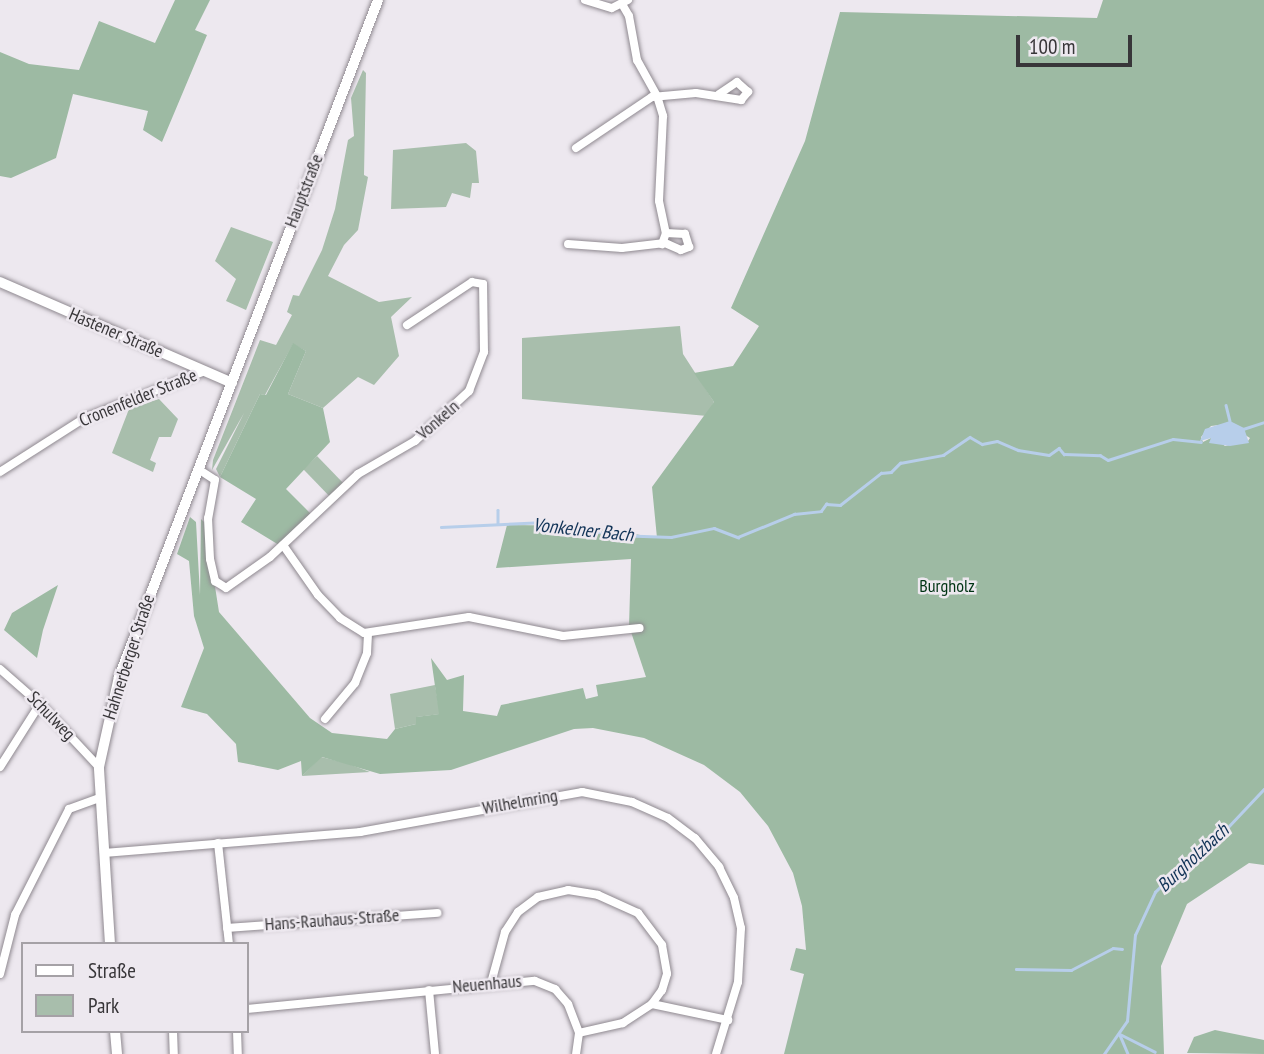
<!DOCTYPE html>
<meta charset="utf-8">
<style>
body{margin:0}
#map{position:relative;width:1264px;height:1054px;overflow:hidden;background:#ede8ef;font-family:"PT Sans Narrow",sans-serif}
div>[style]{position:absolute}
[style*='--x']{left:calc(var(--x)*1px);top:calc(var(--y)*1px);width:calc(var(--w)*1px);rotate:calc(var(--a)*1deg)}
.green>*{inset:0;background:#a8beac;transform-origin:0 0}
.forest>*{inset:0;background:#9dbaa3}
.water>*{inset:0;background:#b7ceea}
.stream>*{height:2.5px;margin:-1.25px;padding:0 1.25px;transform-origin:1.25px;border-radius:1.25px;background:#b7ceea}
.roads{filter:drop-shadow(0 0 2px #8f8990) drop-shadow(0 0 2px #8f8990)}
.street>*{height:8px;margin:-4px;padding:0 4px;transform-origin:4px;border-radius:4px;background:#fff}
.secondary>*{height:10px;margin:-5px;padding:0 5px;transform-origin:5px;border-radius:5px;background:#fff}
span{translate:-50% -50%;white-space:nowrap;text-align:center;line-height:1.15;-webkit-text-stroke:5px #ede8ef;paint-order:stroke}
.street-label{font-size:18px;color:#383639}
.park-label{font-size:18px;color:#003414}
.water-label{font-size:19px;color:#113357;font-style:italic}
.legend{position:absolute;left:21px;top:942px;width:228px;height:91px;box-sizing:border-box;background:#ede8ef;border:2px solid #a5a1a6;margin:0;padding:9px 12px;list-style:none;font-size:21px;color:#383639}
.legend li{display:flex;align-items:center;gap:14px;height:35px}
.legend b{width:35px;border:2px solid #a5a1a6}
.scale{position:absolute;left:1016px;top:35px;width:116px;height:32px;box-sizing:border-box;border:4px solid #383639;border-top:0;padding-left:9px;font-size:21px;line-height:24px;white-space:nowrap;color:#383639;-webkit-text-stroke:5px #ede8ef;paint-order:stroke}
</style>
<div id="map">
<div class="green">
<i style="clip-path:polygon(363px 70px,366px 73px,364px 175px,368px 177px,358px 230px,344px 245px,328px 276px,379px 302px,412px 297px,391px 317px,399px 356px,374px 385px,358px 377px,323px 408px,288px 394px,306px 351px,293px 344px,265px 395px,260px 394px,220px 477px,216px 469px,244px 413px,212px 470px,213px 460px,260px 340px,276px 345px,292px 315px,287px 312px,293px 295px,299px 296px,322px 250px,335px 209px,348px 140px,354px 136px,351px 98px)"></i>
<i style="clip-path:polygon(466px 143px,476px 151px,479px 183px,472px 183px,470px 198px,452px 193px,446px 207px,391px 209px,393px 150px)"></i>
<i style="clip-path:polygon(231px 227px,273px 242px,246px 310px,226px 301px,236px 279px,215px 261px)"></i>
<i style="clip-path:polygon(680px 326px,683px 354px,714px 402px,707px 416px,522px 399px,522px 338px)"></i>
<i style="clip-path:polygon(159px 399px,178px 419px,171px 437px,159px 437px,150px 460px,156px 463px,153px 472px,112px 453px,129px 409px)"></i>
<i style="left:317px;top:456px;width:39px;height:19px;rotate:46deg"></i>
<i style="clip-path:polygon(435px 685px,440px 714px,417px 717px,416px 724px,395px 729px,390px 694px)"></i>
<i style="clip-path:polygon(321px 757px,346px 763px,370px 772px,302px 776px)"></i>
</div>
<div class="forest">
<i style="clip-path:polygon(175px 0,210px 0,195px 30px,207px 35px,162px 142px,143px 130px,148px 111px,73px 94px,56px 158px,11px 178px,0 176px,0 52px,29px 64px,79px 70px,99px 21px,155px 43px)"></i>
<i style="clip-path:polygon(evenodd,1103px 0,1264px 0,1264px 865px,1249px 863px,1187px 904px,1161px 966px,1164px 1054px,784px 1054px,804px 974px,790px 970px,796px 948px,806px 950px,802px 906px,793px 873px,768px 826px,740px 792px,704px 765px,644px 738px,593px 728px,574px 729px,451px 770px,380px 774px,322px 757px,302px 776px,301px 761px,278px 770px,238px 762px,236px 744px,207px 714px,181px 707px,204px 648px,194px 616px,189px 561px,177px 554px,190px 517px,196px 522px,200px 595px,201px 519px,205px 523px,219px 612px,310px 718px,332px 733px,387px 739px,395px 729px,416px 724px,416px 717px,439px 714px,431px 658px,447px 680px,464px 675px,463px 711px,497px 716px,501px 705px,583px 688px,586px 699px,598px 696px,596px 685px,646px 677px,629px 626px,631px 559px,496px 568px,507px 525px,590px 526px,657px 538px,652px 487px,714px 402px,694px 373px,733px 366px,759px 326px,731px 308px,805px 141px,840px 12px,1097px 18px,1103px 0,1227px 424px,1250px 438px,1248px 441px,1225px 446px,1213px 437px,1203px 442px,1201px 437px,1211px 426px,1227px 424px)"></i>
<i style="clip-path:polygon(293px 343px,306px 351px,288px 394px,323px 408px,330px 442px,286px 489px,312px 515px,279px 545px,241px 522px,256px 499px,220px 477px,260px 394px,266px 395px)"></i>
<i style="clip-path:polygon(58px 585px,43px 630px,37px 658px,4px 630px,12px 613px)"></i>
<i style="clip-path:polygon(1215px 1030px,1264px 1040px,1264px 1054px,1187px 1053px,1194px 1037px)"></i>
</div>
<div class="water">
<i style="clip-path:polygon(1230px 421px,1244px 428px,1249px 443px,1230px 446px,1209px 443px,1211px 438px,1200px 441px,1205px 429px)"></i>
</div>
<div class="stream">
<i style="--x:1226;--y:405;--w:16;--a:76"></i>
<i style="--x:1243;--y:429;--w:22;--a:-18"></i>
<i style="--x:498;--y:510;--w:13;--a:90"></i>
<i style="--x:441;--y:527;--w:104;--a:-2.8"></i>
<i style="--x:545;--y:522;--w:71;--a:10.5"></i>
<i style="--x:615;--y:535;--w:56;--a:2"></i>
<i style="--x:671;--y:537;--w:44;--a:-11.8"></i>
<i style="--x:714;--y:528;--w:26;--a:21"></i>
<i style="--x:738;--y:537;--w:61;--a:-22.3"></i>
<i style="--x:794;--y:514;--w:27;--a:-6"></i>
<i style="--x:821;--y:511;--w:9;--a:-54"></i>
<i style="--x:826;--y:504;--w:14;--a:4"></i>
<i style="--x:840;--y:505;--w:52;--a:-38"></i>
<i style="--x:881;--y:473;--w:10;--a:-6"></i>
<i style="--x:891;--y:472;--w:13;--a:-45"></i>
<i style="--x:900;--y:463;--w:44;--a:-10.5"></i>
<i style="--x:943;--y:455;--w:32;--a:-34"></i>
<i style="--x:970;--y:437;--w:14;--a:30"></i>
<i style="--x:982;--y:444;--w:15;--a:-11"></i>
<i style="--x:997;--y:441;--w:23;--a:23"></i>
<i style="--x:1018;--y:450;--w:31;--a:9"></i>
<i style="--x:1049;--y:455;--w:12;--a:-35"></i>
<i style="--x:1059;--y:448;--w:8;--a:50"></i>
<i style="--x:1064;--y:454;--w:36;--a:2"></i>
<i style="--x:1100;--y:455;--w:9;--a:32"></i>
<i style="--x:1108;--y:460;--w:68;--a:-17.9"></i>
<i style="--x:1173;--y:439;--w:28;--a:6"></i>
<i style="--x:1016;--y:969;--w:55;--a:1"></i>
<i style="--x:1071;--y:970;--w:47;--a:-27.6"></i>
<i style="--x:1113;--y:948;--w:9;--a:6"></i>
<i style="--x:1120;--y:1034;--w:39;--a:27"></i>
<i style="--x:1120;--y:1035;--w:21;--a:67"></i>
<i style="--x:1104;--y:1054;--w:40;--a:-55.1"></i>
<i style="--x:1127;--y:1021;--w:86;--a:-84.7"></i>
<i style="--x:1135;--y:935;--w:47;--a:-65.1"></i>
<i style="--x:1155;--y:892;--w:57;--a:-44.3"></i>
<i style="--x:1196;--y:852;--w:17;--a:-25"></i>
<i style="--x:1211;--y:845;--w:77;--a:-46.6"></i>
</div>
<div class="roads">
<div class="street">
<i style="--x:585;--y:0;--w:28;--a:17"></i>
<i style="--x:612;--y:8;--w:18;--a:-27"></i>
<i style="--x:622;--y:4;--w:14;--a:60"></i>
<i style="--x:629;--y:16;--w:45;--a:79.7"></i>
<i style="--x:637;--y:60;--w:41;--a:60.9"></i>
<i style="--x:657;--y:96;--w:21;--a:73"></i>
<i style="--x:663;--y:116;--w:85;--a:92.7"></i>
<i style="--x:659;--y:201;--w:33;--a:78"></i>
<i style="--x:666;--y:233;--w:12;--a:110"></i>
<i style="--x:576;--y:148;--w:92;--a:-33.9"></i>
<i style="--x:652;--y:97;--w:44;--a:-5.2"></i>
<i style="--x:696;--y:93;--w:46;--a:8.8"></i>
<i style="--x:741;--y:100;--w:11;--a:-49"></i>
<i style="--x:748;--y:92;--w:15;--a:-138"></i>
<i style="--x:737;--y:82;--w:22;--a:146"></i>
<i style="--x:568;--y:244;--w:54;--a:4.2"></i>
<i style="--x:622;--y:248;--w:43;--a:-6.6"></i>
<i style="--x:665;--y:243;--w:17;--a:24"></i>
<i style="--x:681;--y:250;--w:9;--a:-21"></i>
<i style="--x:689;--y:247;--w:14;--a:-107"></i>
<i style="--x:685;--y:234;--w:19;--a:-177"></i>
<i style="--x:198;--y:469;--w:20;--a:33"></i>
<i style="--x:215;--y:480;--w:39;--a:100"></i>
<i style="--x:208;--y:518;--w:41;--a:87.2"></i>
<i style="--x:210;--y:559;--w:23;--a:77"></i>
<i style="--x:215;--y:581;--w:13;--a:32"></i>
<i style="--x:226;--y:588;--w:54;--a:-35.2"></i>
<i style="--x:270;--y:557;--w:121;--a:-43.3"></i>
<i style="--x:358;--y:474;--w:66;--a:-30.1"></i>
<i style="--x:415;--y:441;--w:74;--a:-42.8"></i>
<i style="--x:469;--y:391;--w:42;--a:-69"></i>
<i style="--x:484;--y:352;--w:68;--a:-90.8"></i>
<i style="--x:483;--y:284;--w:11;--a:-170"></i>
<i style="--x:472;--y:282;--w:78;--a:146.5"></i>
<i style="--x:0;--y:472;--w:98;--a:-32.6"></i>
<i style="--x:83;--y:419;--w:131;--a:-21.5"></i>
<i style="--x:283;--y:545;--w:61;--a:55"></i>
<i style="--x:318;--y:595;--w:32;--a:46"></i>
<i style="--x:340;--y:618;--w:28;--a:32"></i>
<i style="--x:364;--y:633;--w:106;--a:-8.7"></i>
<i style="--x:469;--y:617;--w:96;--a:11.4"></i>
<i style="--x:563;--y:636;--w:77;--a:-5.9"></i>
<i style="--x:0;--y:669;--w:53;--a:41.2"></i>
<i style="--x:40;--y:704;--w:86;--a:46.9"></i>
<i style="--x:325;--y:719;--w:47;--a:-50.2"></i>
<i style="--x:355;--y:683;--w:32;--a:-68"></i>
<i style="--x:367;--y:653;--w:20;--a:-87"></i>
<i style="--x:0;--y:767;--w:75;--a:-57.6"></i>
<i style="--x:218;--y:843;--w:102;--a:83.8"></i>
<i style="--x:105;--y:853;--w:256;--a:-4.7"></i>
<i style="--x:360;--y:832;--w:226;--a:-10.2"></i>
<i style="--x:582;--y:792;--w:51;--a:11.3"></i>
<i style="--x:632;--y:802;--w:39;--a:24"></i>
<i style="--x:668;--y:818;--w:34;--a:37"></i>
<i style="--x:695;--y:838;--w:38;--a:50"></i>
<i style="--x:719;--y:867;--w:34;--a:64"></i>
<i style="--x:734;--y:898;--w:31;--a:77"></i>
<i style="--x:741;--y:928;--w:54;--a:93.2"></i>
<i style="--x:738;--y:982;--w:75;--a:107"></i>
<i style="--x:227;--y:928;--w:211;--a:-4.1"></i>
<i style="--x:0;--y:974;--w:61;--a:-75.7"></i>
<i style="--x:15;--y:915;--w:119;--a:-63"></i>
<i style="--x:69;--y:809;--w:33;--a:-20"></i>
<i style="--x:491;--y:983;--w:53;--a:-74.6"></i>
<i style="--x:505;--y:932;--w:24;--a:-57"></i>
<i style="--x:518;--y:912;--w:25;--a:-37"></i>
<i style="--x:538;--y:897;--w:31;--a:-13"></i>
<i style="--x:568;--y:890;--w:30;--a:9"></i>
<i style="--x:598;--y:895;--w:44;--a:24.2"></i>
<i style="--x:638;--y:913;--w:40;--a:53"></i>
<i style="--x:662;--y:945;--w:29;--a:80"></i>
<i style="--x:667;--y:974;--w:17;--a:107"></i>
<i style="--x:662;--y:990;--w:17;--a:126"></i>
<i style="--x:652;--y:1004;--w:35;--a:147"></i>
<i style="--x:623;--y:1023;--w:45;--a:167.2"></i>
<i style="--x:429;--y:990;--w:64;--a:84.6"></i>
<i style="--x:652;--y:1004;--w:78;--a:11.9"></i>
<i style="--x:247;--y:1009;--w:289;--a:-5.6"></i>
<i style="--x:535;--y:981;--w:22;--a:22"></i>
<i style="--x:555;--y:989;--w:20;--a:49"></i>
<i style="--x:568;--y:1004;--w:31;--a:69"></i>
<i style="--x:579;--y:1033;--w:21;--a:98"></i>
<i style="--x:173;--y:1031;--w:23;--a:88"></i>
<i style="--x:237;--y:1031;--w:23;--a:88"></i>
</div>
<div class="secondary">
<i style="--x:0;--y:282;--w:253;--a:23.5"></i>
<i style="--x:110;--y:944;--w:177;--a:-93.6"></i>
<i style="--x:99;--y:767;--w:92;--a:-77.5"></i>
<i style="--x:119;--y:677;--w:725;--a:-69.06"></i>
<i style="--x:115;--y:1031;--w:23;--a:85"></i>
</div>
</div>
<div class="street-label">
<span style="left:304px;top:191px;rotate:-69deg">Hauptstraße</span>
<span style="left:116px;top:333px;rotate:23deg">Hastener Straße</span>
<span style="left:138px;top:398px;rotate:-22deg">Cronenfelder Straße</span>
<span style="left:438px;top:420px;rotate:-41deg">Vonkeln</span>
<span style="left:129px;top:657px;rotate:-72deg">Hahnerberger Straße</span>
<span style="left:51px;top:716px;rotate:46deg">Schulweg</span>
<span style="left:520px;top:802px;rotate:-10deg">Wilhelmring</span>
<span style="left:332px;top:920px;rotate:-4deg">Hans-Rauhaus-Straße</span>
<span style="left:487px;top:984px;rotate:-5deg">Neuenhaus</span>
</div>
<div class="park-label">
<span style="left:947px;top:586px">Burgholz</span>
</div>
<div class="water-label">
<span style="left:583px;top:530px;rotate:6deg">Vonkelner Bach</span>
<span style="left:1193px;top:858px;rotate:-43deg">Burgholzbach</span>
</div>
<ul class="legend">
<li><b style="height:9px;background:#fff"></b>Straße</li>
<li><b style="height:19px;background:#a8beac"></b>Park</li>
</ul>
<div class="scale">100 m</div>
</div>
